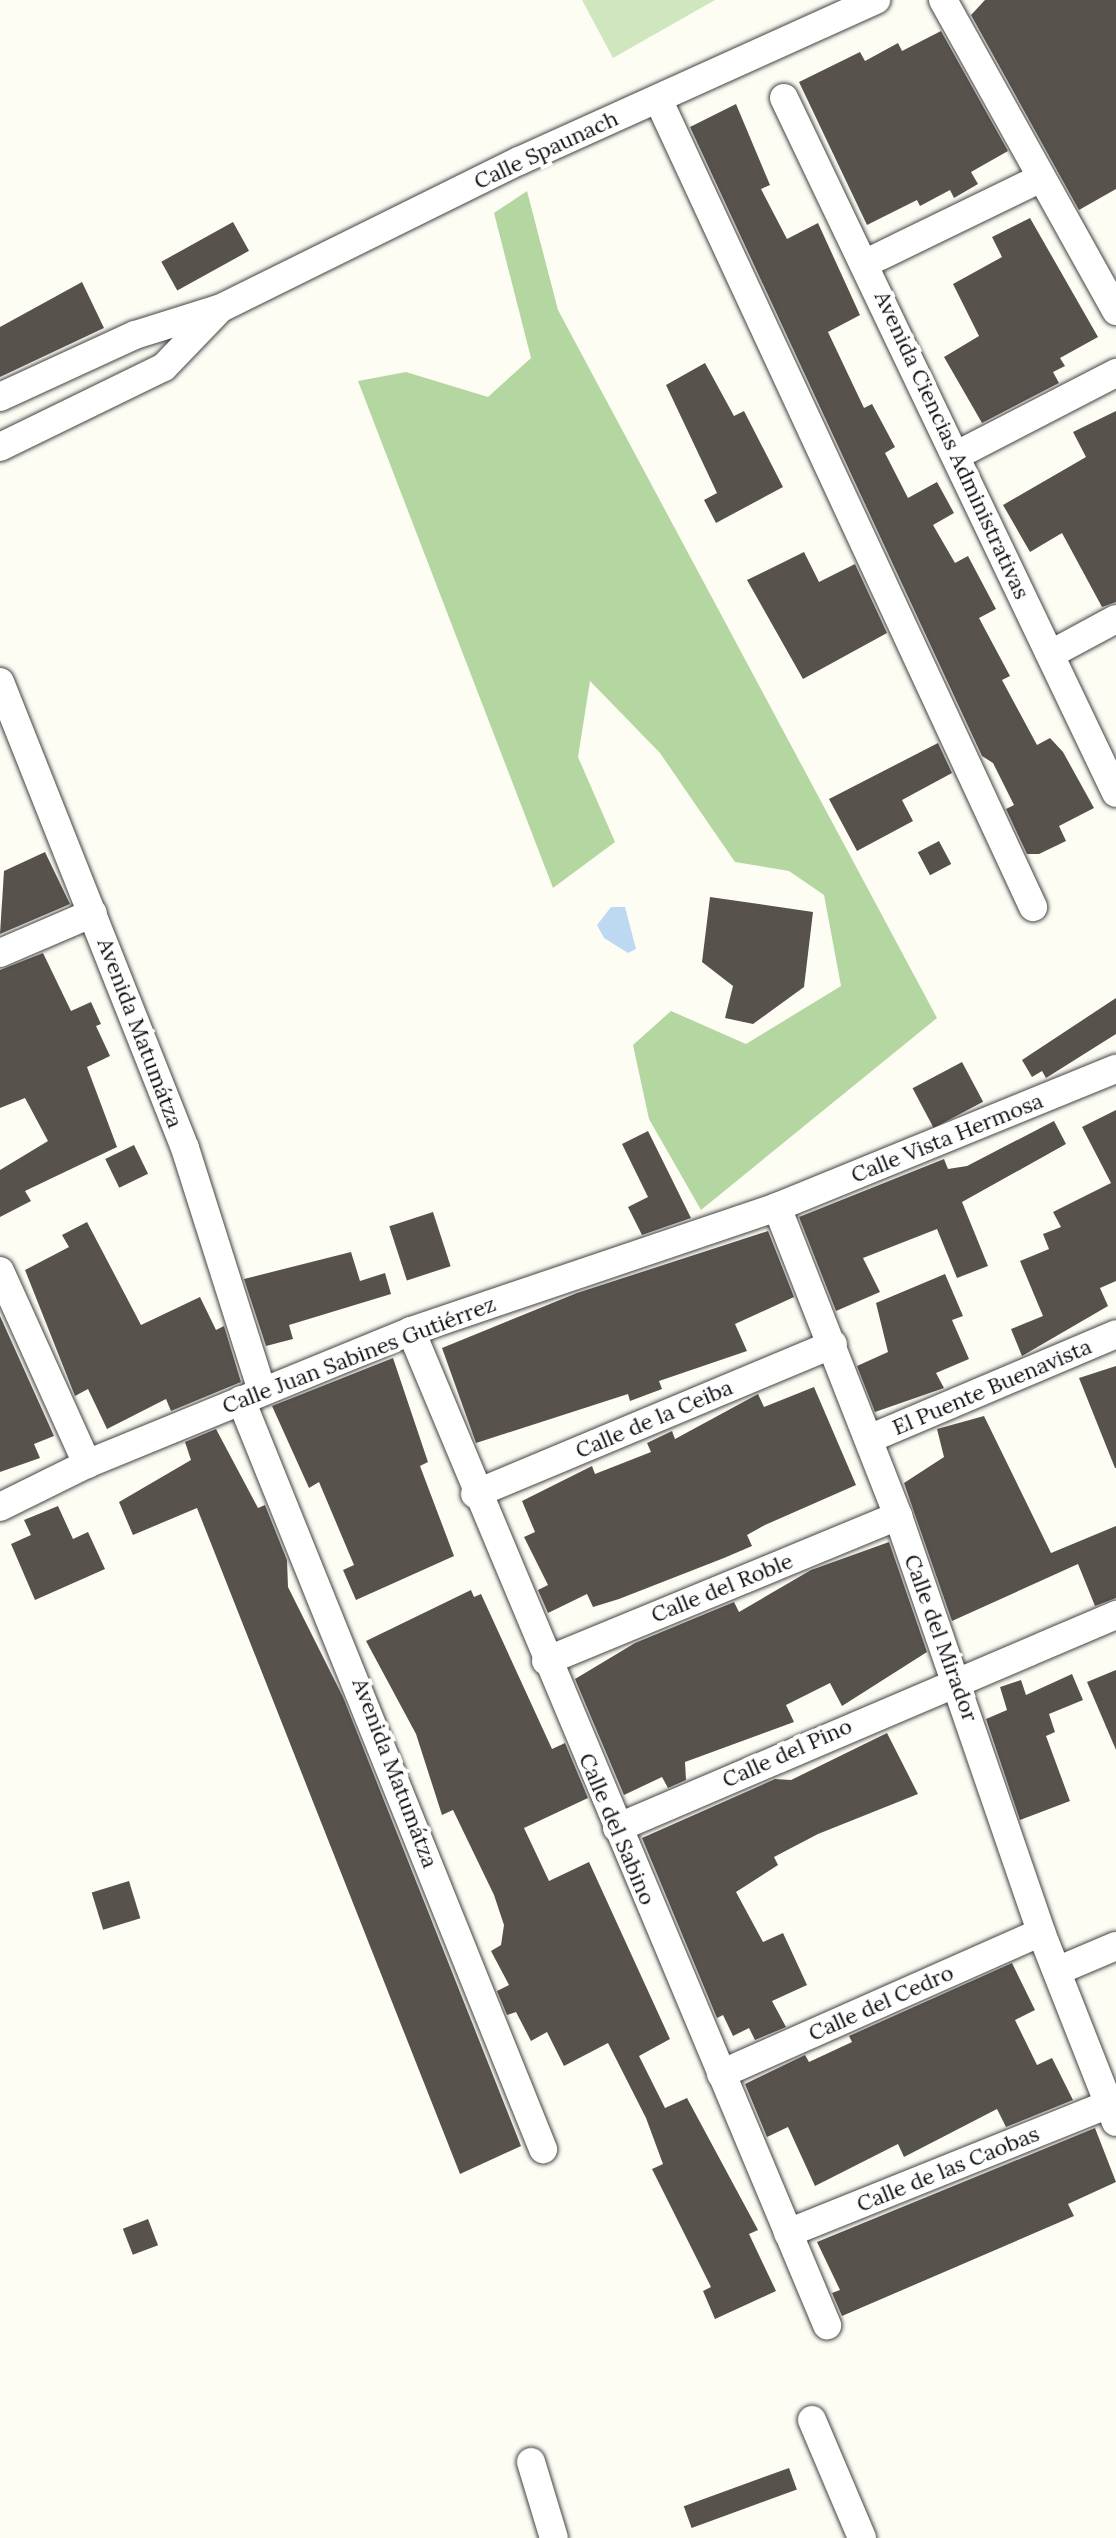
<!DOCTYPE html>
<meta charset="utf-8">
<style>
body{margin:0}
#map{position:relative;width:1116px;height:2538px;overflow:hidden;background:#fefdf4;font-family:Lora,serif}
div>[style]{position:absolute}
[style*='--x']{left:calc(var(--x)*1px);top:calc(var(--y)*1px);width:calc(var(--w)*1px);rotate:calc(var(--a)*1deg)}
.green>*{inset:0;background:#d0e6bf}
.forest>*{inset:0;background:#b4d6a0}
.water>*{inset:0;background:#bcd9f1}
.building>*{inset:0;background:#58524d;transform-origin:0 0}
.roads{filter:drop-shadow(0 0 2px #434343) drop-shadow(0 0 2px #434343)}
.minor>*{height:28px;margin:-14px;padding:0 14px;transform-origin:14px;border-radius:14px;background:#fff}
span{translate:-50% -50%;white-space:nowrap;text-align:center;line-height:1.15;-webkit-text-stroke:8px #fff;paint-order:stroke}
.street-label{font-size:22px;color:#101010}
</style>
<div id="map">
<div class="green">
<i style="clip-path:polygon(582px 0,715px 0,613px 58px)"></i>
</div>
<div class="forest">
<i style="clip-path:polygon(527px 191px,558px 310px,937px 1018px,701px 1210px,649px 1119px,633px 1045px,671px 1011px,746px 1044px,841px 986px,824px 895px,789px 871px,735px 862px,660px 753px,590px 681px,578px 757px,615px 842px,553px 888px,358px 381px,406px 372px,488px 397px,531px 358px,494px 213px)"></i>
</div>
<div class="water">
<i style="clip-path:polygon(611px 907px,625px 907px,636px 949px,628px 953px,604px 938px,597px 925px)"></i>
</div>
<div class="building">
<i style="clip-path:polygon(985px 0,1116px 0,1116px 189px,1079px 210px,971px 15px)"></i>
<i style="clip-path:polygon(941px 31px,1008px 151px,971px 172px,978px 184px,954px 198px,950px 190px,920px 206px,917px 200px,867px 225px,799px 82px,860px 52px,865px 61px,898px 43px,902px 51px)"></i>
<i style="clip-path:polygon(736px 104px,770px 185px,761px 189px,787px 239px,818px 223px,860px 315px,828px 332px,864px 408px,872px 404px,895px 447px,885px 453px,908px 498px,937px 482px,954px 513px,933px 525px,955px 563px,968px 556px,996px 609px,979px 618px,1010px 676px,1002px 680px,1037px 745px,1050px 738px,1063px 752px,1094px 808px,1059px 826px,1066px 841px,1039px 854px,1027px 854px,1006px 809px,1014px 805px,993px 763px,982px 756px,690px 127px)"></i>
<i style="clip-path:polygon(1030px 218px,1098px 337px,1060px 358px,1065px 366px,1053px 372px,1059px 383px,982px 423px,944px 357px,979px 336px,953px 284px,1002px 257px,992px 237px)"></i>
<i style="left:233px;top:222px;width:33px;height:82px;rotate:61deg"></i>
<i style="clip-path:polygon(82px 282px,104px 328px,0 377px,0 327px)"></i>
<i style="clip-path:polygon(705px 363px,734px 416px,744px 411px,783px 487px,716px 523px,704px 500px,717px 493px,666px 385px)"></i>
<i style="clip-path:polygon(1116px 411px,1116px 602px,1102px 607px,1062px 533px,1030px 552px,1003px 505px,1086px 457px,1073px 432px)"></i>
<i style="clip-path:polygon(804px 552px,819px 582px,855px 564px,887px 633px,803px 679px,747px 580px)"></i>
<i style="clip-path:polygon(938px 743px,952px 773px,902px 800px,913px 821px,857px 851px,829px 799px)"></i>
<i style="left:939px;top:841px;width:26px;height:24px;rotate:62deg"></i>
<i style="clip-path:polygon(45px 852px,70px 904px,0 934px,4px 871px)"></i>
<i style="clip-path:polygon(710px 897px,813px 912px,804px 987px,753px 1024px,725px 1018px,733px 986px,702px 962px)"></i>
<i style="clip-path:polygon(43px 953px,71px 1011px,91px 1002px,101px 1024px,96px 1026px,110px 1056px,87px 1067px,117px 1147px,25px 1191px,31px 1201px,0 1217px,0 1170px,48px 1141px,25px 1098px,0 1108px,0 970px)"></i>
<i style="clip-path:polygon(1116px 998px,1116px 1034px,1046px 1078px,1042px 1071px,1032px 1077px,1022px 1060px)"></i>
<i style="left:962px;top:1062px;width:45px;height:56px;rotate:62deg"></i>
<i style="clip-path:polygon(1116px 1110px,1116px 1281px,1100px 1288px,1108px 1306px,1022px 1356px,1011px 1329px,1043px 1316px,1020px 1261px,1049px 1249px,1043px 1234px,1061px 1227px,1053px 1212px,1111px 1183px,1082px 1127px)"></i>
<i style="clip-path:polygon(1054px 1121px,1066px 1144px,962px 1202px,988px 1266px,957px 1278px,937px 1229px,863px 1258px,880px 1292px,836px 1311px,799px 1217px,944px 1159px,948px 1169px,967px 1166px)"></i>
<i style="clip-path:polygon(648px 1131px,691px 1218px,642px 1235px,628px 1207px,648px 1197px,622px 1144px)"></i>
<i style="left:134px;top:1145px;width:32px;height:32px;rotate:64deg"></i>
<i style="left:433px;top:1212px;width:57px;height:46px;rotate:72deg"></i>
<i style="clip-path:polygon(87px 1222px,141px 1325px,200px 1297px,216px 1330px,224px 1326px,241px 1382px,171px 1411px,166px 1399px,107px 1429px,88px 1389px,75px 1396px,25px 1270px,69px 1247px,62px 1235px)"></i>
<i style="clip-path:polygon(768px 1231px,794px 1297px,735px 1324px,747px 1351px,659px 1381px,662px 1389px,630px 1401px,628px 1394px,476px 1443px,442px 1348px,577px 1293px)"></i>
<i style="clip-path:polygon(351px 1252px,360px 1281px,385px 1273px,391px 1294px,289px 1325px,293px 1339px,266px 1346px,244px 1279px)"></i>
<i style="clip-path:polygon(945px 1274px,963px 1316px,952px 1320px,969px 1359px,936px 1373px,944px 1388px,875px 1412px,857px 1366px,888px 1352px,876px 1303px)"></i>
<i style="clip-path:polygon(0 1316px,54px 1436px,34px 1444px,40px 1458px,0 1472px)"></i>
<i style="clip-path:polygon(393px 1358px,428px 1462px,420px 1466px,454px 1556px,356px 1600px,343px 1570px,354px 1565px,319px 1482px,309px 1488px,272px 1406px)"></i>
<i style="clip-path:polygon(1116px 1366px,1116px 1468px,1115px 1468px,1079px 1378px)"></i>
<i style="clip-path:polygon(814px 1387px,856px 1485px,765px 1525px,747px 1535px,752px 1546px,724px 1558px,619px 1599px,593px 1607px,587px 1594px,548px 1613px,538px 1590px,548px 1585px,524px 1537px,535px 1532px,522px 1501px,592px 1466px,595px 1474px,651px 1452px,647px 1443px,672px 1431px,675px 1439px,758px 1394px,764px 1407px)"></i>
<i style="clip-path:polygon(984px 1416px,1051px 1553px,1116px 1526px,1116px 1598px,1095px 1606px,1078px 1564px,952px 1621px,904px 1483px,944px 1457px,937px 1429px)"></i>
<i style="clip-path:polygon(216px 1429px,258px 1508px,265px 1505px,287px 1560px,288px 1587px,343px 1697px,521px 2146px,460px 2174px,197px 1508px,133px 1535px,119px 1502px,191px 1460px,185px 1442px)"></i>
<i style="clip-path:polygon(58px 1506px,73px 1539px,88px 1532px,105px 1569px,35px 1600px,11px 1544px,31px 1535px,24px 1520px)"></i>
<i style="clip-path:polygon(889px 1542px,927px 1652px,842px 1706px,830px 1683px,786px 1705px,794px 1722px,685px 1762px,686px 1780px,668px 1788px,662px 1777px,624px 1795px,575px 1679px,635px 1643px,734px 1602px,739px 1612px,811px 1570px)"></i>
<i style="clip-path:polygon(471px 1590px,474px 1597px,481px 1594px,552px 1749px,565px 1743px,588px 1798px,524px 1828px,549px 1881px,589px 1862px,670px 2039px,639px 2056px,665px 2108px,687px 2098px,758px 2230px,749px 2234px,776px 2291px,715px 2319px,703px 2291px,711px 2287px,652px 2169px,663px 2164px,646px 2118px,608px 2043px,564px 2066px,547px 2032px,531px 2041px,516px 2012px,507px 2015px,497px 1991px,509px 1985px,491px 1951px,501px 1945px,504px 1925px,494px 1895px,453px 1810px,442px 1815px,416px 1734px,366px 1641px)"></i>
<i style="clip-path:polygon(1116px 1670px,1116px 1750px,1087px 1682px)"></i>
<i style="clip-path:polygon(1072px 1674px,1083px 1700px,1049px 1714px,1055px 1732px,1046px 1736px,1070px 1801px,1020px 1820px,986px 1719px,1007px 1710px,1000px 1687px,1021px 1680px,1026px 1695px)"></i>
<i style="clip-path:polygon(887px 1733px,918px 1794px,818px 1834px,774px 1857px,778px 1865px,736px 1892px,763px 1942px,783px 1933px,807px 1985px,772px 2001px,786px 2027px,755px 2040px,749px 2028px,733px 2036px,723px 2015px,717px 2018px,642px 1838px,775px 1779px,791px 1780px)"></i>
<i style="left:129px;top:1881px;width:39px;height:39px;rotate:73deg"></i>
<i style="clip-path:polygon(1012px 1963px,1035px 2010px,1015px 2020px,1037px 2065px,1052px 2058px,1073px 2100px,1006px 2127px,997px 2109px,904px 2157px,898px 2144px,815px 2186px,788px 2127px,767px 2137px,745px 2084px,805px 2055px,809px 2062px,852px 2042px,849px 2036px)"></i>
<i style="clip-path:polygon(1095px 2128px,1116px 2182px,1068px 2204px,1074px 2216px,842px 2316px,832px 2293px,840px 2290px,817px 2242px)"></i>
<i style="left:148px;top:2219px;width:28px;height:27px;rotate:69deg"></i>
<i style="left:789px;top:2468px;width:23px;height:112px;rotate:70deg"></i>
</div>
<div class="roads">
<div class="minor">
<i style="--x:943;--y:0;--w:356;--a:60.9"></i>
<i style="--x:784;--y:98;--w:770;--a:64.47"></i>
<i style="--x:658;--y:99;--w:891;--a:65.1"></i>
<i style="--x:866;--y:263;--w:195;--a:-25.9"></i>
<i style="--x:0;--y:397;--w:149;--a:-24.7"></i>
<i style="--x:135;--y:335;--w:90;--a:-17.4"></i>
<i style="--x:221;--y:308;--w:332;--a:-26.3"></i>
<i style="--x:519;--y:161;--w:392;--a:-24.3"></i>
<i style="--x:0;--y:447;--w:182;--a:-26"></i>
<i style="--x:164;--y:367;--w:76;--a:-46.1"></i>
<i style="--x:957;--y:455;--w:179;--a:-27.3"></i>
<i style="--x:1051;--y:654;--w:74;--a:-28.3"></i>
<i style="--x:0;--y:682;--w:501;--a:68.35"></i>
<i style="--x:185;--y:1148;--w:255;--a:72.4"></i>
<i style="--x:0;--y:953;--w:101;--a:-23.3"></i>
<i style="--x:777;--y:1207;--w:332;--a:68.6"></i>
<i style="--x:898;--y:1516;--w:440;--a:71"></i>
<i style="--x:1041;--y:1932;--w:204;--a:68.5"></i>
<i style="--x:0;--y:1271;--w:212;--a:65.7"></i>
<i style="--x:411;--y:1331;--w:1078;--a:67.29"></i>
<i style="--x:241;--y:1400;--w:808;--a:68.04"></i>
<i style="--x:869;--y:1439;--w:268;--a:-23"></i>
<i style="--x:475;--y:1494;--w:388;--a:-22.7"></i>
<i style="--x:0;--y:1507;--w:97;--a:-26.3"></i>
<i style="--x:87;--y:1464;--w:350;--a:-22.3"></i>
<i style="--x:411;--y:1331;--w:386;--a:-18.7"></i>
<i style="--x:777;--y:1207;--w:366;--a:-22.2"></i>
<i style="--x:546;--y:1661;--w:381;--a:-22.4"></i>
<i style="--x:617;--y:1828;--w:543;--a:-23.12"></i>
<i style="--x:1057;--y:1971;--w:64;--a:-23"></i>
<i style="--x:721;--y:2074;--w:350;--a:-23.9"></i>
<i style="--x:788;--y:2233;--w:346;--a:-21.9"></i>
<i style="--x:812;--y:2420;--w:128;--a:67"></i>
<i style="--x:531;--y:2462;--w:79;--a:73.2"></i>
</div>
</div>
<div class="street-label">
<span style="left:546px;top:150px;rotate:-25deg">Calle Spaunach</span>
<span style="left:952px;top:445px;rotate:65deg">Avenida Ciencias Administrativas</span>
<span style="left:140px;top:1033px;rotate:69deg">Avenida Matumátza</span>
<span style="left:947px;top:1138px;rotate:-22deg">Calle Vista Hermosa</span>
<span style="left:359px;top:1355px;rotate:-21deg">Calle Juan Sabines Gutiérrez</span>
<span style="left:992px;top:1387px;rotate:-23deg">El Puente Buenavista</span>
<span style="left:654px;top:1419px;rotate:-23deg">Calle de la Ceiba</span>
<span style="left:722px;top:1588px;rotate:-22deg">Calle del Roble</span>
<span style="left:941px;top:1638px;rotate:70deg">Calle del Mirador</span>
<span style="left:787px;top:1753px;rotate:-24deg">Calle del Pino</span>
<span style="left:395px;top:1773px;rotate:69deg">Avenida Matumátza</span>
<span style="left:617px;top:1829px;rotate:67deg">Calle del Sabino</span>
<span style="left:881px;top:2003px;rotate:-24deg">Calle del Cedro</span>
<span style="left:948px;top:2169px;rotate:-22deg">Calle de las Caobas</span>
</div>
</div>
